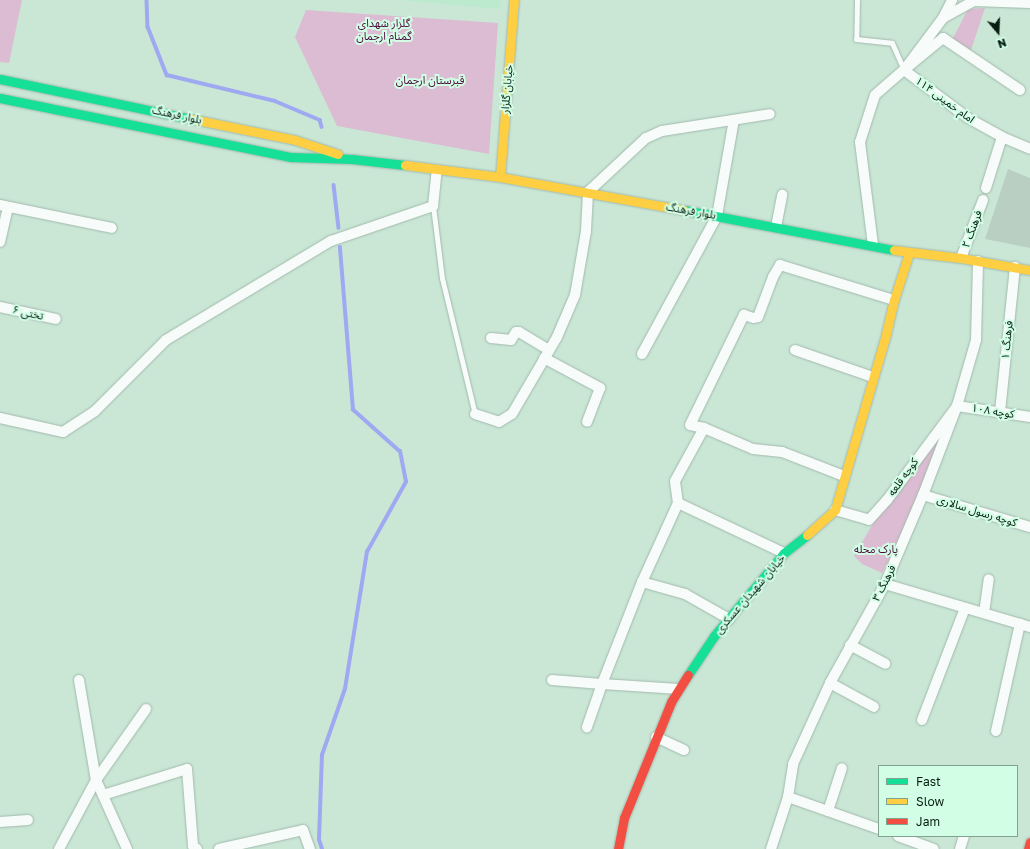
<!DOCTYPE html>
<meta charset="utf-8">
<style>
body{margin:0}
#map{position:relative;width:1030px;height:849px;overflow:hidden;background:#cae7d6;font-family:"Golos Text","Noto Sans Arabic",sans-serif}
div>[style]{position:absolute}
[style*='--x']{left:calc(var(--x)*1px);top:calc(var(--y)*1px);width:calc(var(--w)*1px);rotate:calc(var(--a)*1deg)}
.built>*{inset:0;background:#bbeacf}
.green>*{inset:0;background:#dbbcd2}
.stream>*{height:3.5px;margin:-1.75px;padding:0 1.75px;transform-origin:1.75px;border-radius:1.75px;background:#9ea9f1}
.building>*{inset:0;background:#b8cfc2}
.roads{filter:drop-shadow(0 0 1px #a2b9ac) drop-shadow(0 0 1px #a2b9ac)}
.lane>*{height:5px;margin:-2.5px;padding:0 2.5px;transform-origin:2.5px;border-radius:2.5px;background:#f7fbf9}
.street>*{height:10px;margin:-5px;padding:0 5px;transform-origin:5px;border-radius:5px;background:#f7fbf9}
.fast>*{height:9px;margin:-4.5px;padding:0 4.5px;transform-origin:4.5px;border-radius:4.5px;background:#16e098}
.slow>*{height:9px;margin:-4.5px;padding:0 4.5px;transform-origin:4.5px;border-radius:4.5px;background:#ffcf43}
.jam>*{height:9px;margin:-4.5px;padding:0 4.5px;transform-origin:4.5px;border-radius:4.5px;background:#f24e42}
span{translate:-50% -50%;white-space:nowrap;text-align:center;line-height:1.15;-webkit-text-stroke:4px #d2fee5;paint-order:stroke}
.park-label{font-size:11px;color:#4c083c}
.street-label{font-size:11px;color:#081e13}
.legend{position:absolute;left:878px;top:765px;width:140px;height:72px;box-sizing:border-box;background:#d2fee5;border:1px solid #81a491;margin:0;padding:5px 7px;list-style:none;font-size:12px;color:#081e13}
.legend li{display:flex;align-items:center;gap:8px;height:20px}
.legend b{width:20px;border:1px solid #81a491}
.north{position:absolute;left:978px;top:12px;width:40px;height:40px;-webkit-text-stroke:3px #d2fee5;paint-order:stroke;rotate:161deg;font-size:11px;font-weight:700;line-height:16px;text-align:center;color:#081e13}
.north::after{content:'';display:block;margin:auto;width:14px;height:18px;background:#081e13;clip-path:polygon(50% 0,100% 100%,50% 72%,0 100%)}
</style>
<div id="map">
<div class="built">
<i style="clip-path:polygon(401px 0,501px 0,500px 9px)"></i>
</div>
<div class="green">
<i style="clip-path:polygon(0 0,22px 0,9px 63px,0 62px)"></i>
<i style="clip-path:polygon(985px 8px,971px 50px,952px 40px,968px 9px)"></i>
<i style="clip-path:polygon(306px 10px,498px 23px,489px 154px,337px 126px,295px 37px)"></i>
<i style="clip-path:polygon(936px 428px,941px 432px,913px 510px,903px 533px,882px 573px,862px 564px,854px 556px,871px 527px)"></i>
</div>
<div class="stream">
<i style="--x:147;--y:0;--w:27;--a:88"></i>
<i style="--x:148;--y:27;--w:52;--a:68.4"></i>
<i style="--x:167;--y:75;--w:111;--a:13.5"></i>
<i style="--x:275;--y:101;--w:49;--a:22.9"></i>
<i style="--x:320;--y:120;--w:7;--a:74"></i>
<i style="--x:334;--y:185;--w:43;--a:83.4"></i>
<i style="--x:322;--y:849;--w:9;--a:-108"></i>
<i style="--x:319;--y:840;--w:85;--a:-88"></i>
<i style="--x:322;--y:755;--w:70;--a:-70.8"></i>
<i style="--x:345;--y:689;--w:139;--a:-80.9"></i>
<i style="--x:367;--y:552;--w:80;--a:-60.9"></i>
<i style="--x:406;--y:482;--w:31;--a:-101"></i>
<i style="--x:400;--y:452;--w:63;--a:-138.2"></i>
<i style="--x:353;--y:410;--w:163;--a:-94.6"></i>
</div>
<div class="building">
<i style="clip-path:polygon(1008px 169px,1030px 178px,1030px 248px,985px 239px)"></i>
</div>
<div class="roads">
<div class="lane">
<i style="--x:857;--y:0;--w:39;--a:91"></i>
<i style="--x:856;--y:39;--w:36;--a:6"></i>
<i style="--x:892;--y:43;--w:30;--a:66"></i>
<i style="--x:433;--y:206;--w:73;--a:82.9"></i>
<i style="--x:442;--y:278;--w:140;--a:76.4"></i>
</div>
<div class="street">
<i style="--x:943;--y:18;--w:35;--a:-29"></i>
<i style="--x:974;--y:1;--w:56;--a:2"></i>
<i style="--x:1020;--y:90;--w:93;--a:-146"></i>
<i style="--x:943;--y:38;--w:50;--a:140.6"></i>
<i style="--x:904;--y:70;--w:80;--a:36.9"></i>
<i style="--x:968;--y:118;--w:39;--a:29"></i>
<i style="--x:1002;--y:137;--w:30;--a:23"></i>
<i style="--x:986;--y:188;--w:53;--a:-72.6"></i>
<i style="--x:0;--y:205;--w:114;--a:11.6"></i>
<i style="--x:776;--y:227;--w:33;--a:-79"></i>
<i style="--x:0;--y:242;--w:36;--a:-77"></i>
<i style="--x:873;--y:245;--w:104;--a:-97.2"></i>
<i style="--x:860;--y:142;--w:49;--a:-72.3"></i>
<i style="--x:875;--y:95;--w:38;--a:-41"></i>
<i style="--x:904;--y:70;--w:65;--a:-53.1"></i>
<i style="--x:943;--y:18;--w:20;--a:-63"></i>
<i style="--x:961;--y:258;--w:62;--a:-69.2"></i>
<i style="--x:0;--y:307;--w:57;--a:12.1"></i>
<i style="--x:491;--y:338;--w:20;--a:6"></i>
<i style="--x:511;--y:340;--w:9;--a:-58"></i>
<i style="--x:516;--y:332;--w:3;--a:0"></i>
<i style="--x:519;--y:332;--w:35;--a:31"></i>
<i style="--x:795;--y:350;--w:83;--a:19.1"></i>
<i style="--x:642;--y:354;--w:157;--a:-61.5"></i>
<i style="--x:717;--y:216;--w:97;--a:-80"></i>
<i style="--x:544;--y:358;--w:64;--a:28.2"></i>
<i style="--x:600;--y:388;--w:36;--a:111"></i>
<i style="--x:1000;--y:412;--w:146;--a:-84.1"></i>
<i style="--x:475;--y:414;--w:25;--a:18"></i>
<i style="--x:499;--y:422;--w:15;--a:-32"></i>
<i style="--x:512;--y:414;--w:89;--a:-59.7"></i>
<i style="--x:557;--y:337;--w:46;--a:-66.8"></i>
<i style="--x:575;--y:295;--w:65;--a:-80.2"></i>
<i style="--x:586;--y:231;--w:39;--a:-87"></i>
<i style="--x:588;--y:192;--w:79;--a:-43"></i>
<i style="--x:646;--y:138;--w:17;--a:-24"></i>
<i style="--x:662;--y:131;--w:109;--a:-8.9"></i>
<i style="--x:0;--y:418;--w:65;--a:12.5"></i>
<i style="--x:63;--y:432;--w:38;--a:-33"></i>
<i style="--x:95;--y:411;--w:100;--a:-45"></i>
<i style="--x:166;--y:340;--w:192;--a:-31"></i>
<i style="--x:331;--y:241;--w:108;--a:-18.9"></i>
<i style="--x:433;--y:206;--w:36;--a:-84"></i>
<i style="--x:844;--y:476;--w:66;--a:-158.8"></i>
<i style="--x:782;--y:452;--w:29;--a:-174"></i>
<i style="--x:753;--y:449;--w:53;--a:-156.8"></i>
<i style="--x:704;--y:428;--w:14;--a:-168"></i>
<i style="--x:690;--y:425;--w:123;--a:-63.9"></i>
<i style="--x:744;--y:315;--w:10;--a:17"></i>
<i style="--x:754;--y:318;--w:4;--a:-14"></i>
<i style="--x:758;--y:317;--w:43;--a:-69.4"></i>
<i style="--x:773;--y:277;--w:14;--a:-60"></i>
<i style="--x:780;--y:265;--w:119;--a:17.1"></i>
<i style="--x:923;--y:495;--w:112;--a:16.7"></i>
<i style="--x:678;--y:503;--w:117;--a:25.3"></i>
<i style="--x:835;--y:510;--w:35;--a:16"></i>
<i style="--x:869;--y:520;--w:27;--a:-48"></i>
<i style="--x:887;--y:500;--w:117;--a:-53.3"></i>
<i style="--x:957;--y:406;--w:74;--a:8.6"></i>
<i style="--x:642;--y:582;--w:45;--a:15.6"></i>
<i style="--x:685;--y:594;--w:51;--a:29.6"></i>
<i style="--x:885;--y:584;--w:151;--a:16.5"></i>
<i style="--x:984;--y:613;--w:34;--a:-82"></i>
<i style="--x:850;--y:645;--w:40;--a:28"></i>
<i style="--x:79;--y:680;--w:101;--a:80.4"></i>
<i style="--x:96;--y:780;--w:76;--a:65.8"></i>
<i style="--x:552;--y:680;--w:50;--a:4.6"></i>
<i style="--x:602;--y:684;--w:46;--a:109.2"></i>
<i style="--x:830;--y:683;--w:50;--a:28.6"></i>
<i style="--x:679;--y:689;--w:77;--a:-176.3"></i>
<i style="--x:602;--y:684;--w:110;--a:-68.6"></i>
<i style="--x:642;--y:582;--w:87;--a:-65.5"></i>
<i style="--x:678;--y:503;--w:22;--a:-98"></i>
<i style="--x:675;--y:481;--w:60;--a:-61.3"></i>
<i style="--x:922;--y:720;--w:120;--a:-69"></i>
<i style="--x:996;--y:731;--w:110;--a:-77.4"></i>
<i style="--x:656;--y:737;--w:31;--a:25"></i>
<i style="--x:103;--y:795;--w:88;--a:-17.2"></i>
<i style="--x:187;--y:769;--w:77;--a:85.5"></i>
<i style="--x:193;--y:846;--w:5;--a:37"></i>
<i style="--x:788;--y:797;--w:96;--a:19.4"></i>
<i style="--x:828;--y:811;--w:45;--a:-72"></i>
<i style="--x:0;--y:822;--w:28;--a:-4"></i>
<i style="--x:898;--y:836;--w:38;--a:20"></i>
<i style="--x:59;--y:849;--w:78;--a:-61.8"></i>
<i style="--x:96;--y:780;--w:87;--a:-54.8"></i>
<i style="--x:219;--y:849;--w:86;--a:-12.7"></i>
<i style="--x:303;--y:830;--w:20;--a:70"></i>
<i style="--x:771;--y:849;--w:55;--a:-71.9"></i>
<i style="--x:788;--y:797;--w:33;--a:-81"></i>
<i style="--x:793;--y:764;--w:89;--a:-65.4"></i>
<i style="--x:830;--y:683;--w:113;--a:-60.9"></i>
<i style="--x:885;--y:584;--w:97;--a:-66.9"></i>
<i style="--x:923;--y:495;--w:95;--a:-69.1"></i>
<i style="--x:957;--y:406;--w:69;--a:-73.9"></i>
<i style="--x:976;--y:340;--w:79;--a:-88.5"></i>
<i style="--x:960;--y:849;--w:14;--a:-73"></i>
</div>
<div class="fast">
<i style="--x:0;--y:79;--w:196;--a:11.8"></i>
<i style="--x:0;--y:98;--w:297;--a:11.5"></i>
<i style="--x:291;--y:157;--w:61;--a:1.9"></i>
<i style="--x:352;--y:159;--w:53;--a:6.5"></i>
<i style="--x:684;--y:210;--w:214;--a:10.8"></i>
<i style="--x:688;--y:675;--w:47;--a:-56.3"></i>
<i style="--x:714;--y:636;--w:109;--a:-49.9"></i>
<i style="--x:784;--y:553;--w:29;--a:-38"></i>
</div>
<div class="slow">
<i style="--x:192;--y:119;--w:105;--a:11.5"></i>
<i style="--x:295;--y:140;--w:45;--a:18"></i>
<i style="--x:405;--y:165;--w:96;--a:7.2"></i>
<i style="--x:500;--y:177;--w:187;--a:10.2"></i>
<i style="--x:500;--y:177;--w:178;--a:-85.5"></i>
<i style="--x:894;--y:250;--w:67;--a:6.8"></i>
<i style="--x:961;--y:258;--w:70;--a:9.9"></i>
<i style="--x:807;--y:535;--w:38;--a:-42"></i>
<i style="--x:835;--y:510;--w:183;--a:-73.8"></i>
<i style="--x:886;--y:334;--w:35;--a:-77"></i>
<i style="--x:894;--y:300;--w:49;--a:-72.3"></i>
</div>
<div class="jam">
<i style="--x:618;--y:849;--w:32;--a:-79"></i>
<i style="--x:624;--y:818;--w:125;--a:-67.9"></i>
<i style="--x:671;--y:702;--w:32;--a:-58"></i>
<i style="--x:1028;--y:849;--w:7;--a:-74"></i>
</div>
</div>
<div class="park-label">
<span style="left:384px;top:30px">گلزار شهدای<br>گمنام ارجمان</span>
<span style="left:430px;top:80px">قبرستان ارجمان</span>
<span style="left:876px;top:549px">پارک محله</span>
</div>
<div class="street-label">
<span style="left:507px;top:89px;rotate:-85deg">خیابان گلزار</span>
<span style="left:945px;top:100px;rotate:36deg">امام خمینی ۱۱۴</span>
<span style="left:177px;top:115px;rotate:12deg">بلوار فرهنگ</span>
<span style="left:691px;top:211px;rotate:10deg">بلوار فرهنگ</span>
<span style="left:972px;top:229px;rotate:-69deg">فرهنگ ۲</span>
<span style="left:28px;top:313px;rotate:12deg">تختی ۶</span>
<span style="left:1007px;top:340px;rotate:-84deg">فرهنگ ۱</span>
<span style="left:993px;top:411px;rotate:9deg">کوچه ۱۰۸</span>
<span style="left:903px;top:477px;rotate:-54deg">کوچه قلعه</span>
<span style="left:977px;top:511px;rotate:17deg">کوچه رسول سالاری</span>
<span style="left:884px;top:583px;rotate:-63deg">فرهنگ ۳</span>
<span style="left:750px;top:594px;rotate:-49deg">خیابان شهیدان عسکری</span>
</div>
<ul class="legend">
<li><b style="height:5px;background:#16e098"></b>Fast</li>
<li><b style="height:5px;background:#ffcf43"></b>Slow</li>
<li><b style="height:5px;background:#f24e42"></b>Jam</li>
</ul>
<div class="north">N</div>
</div>
